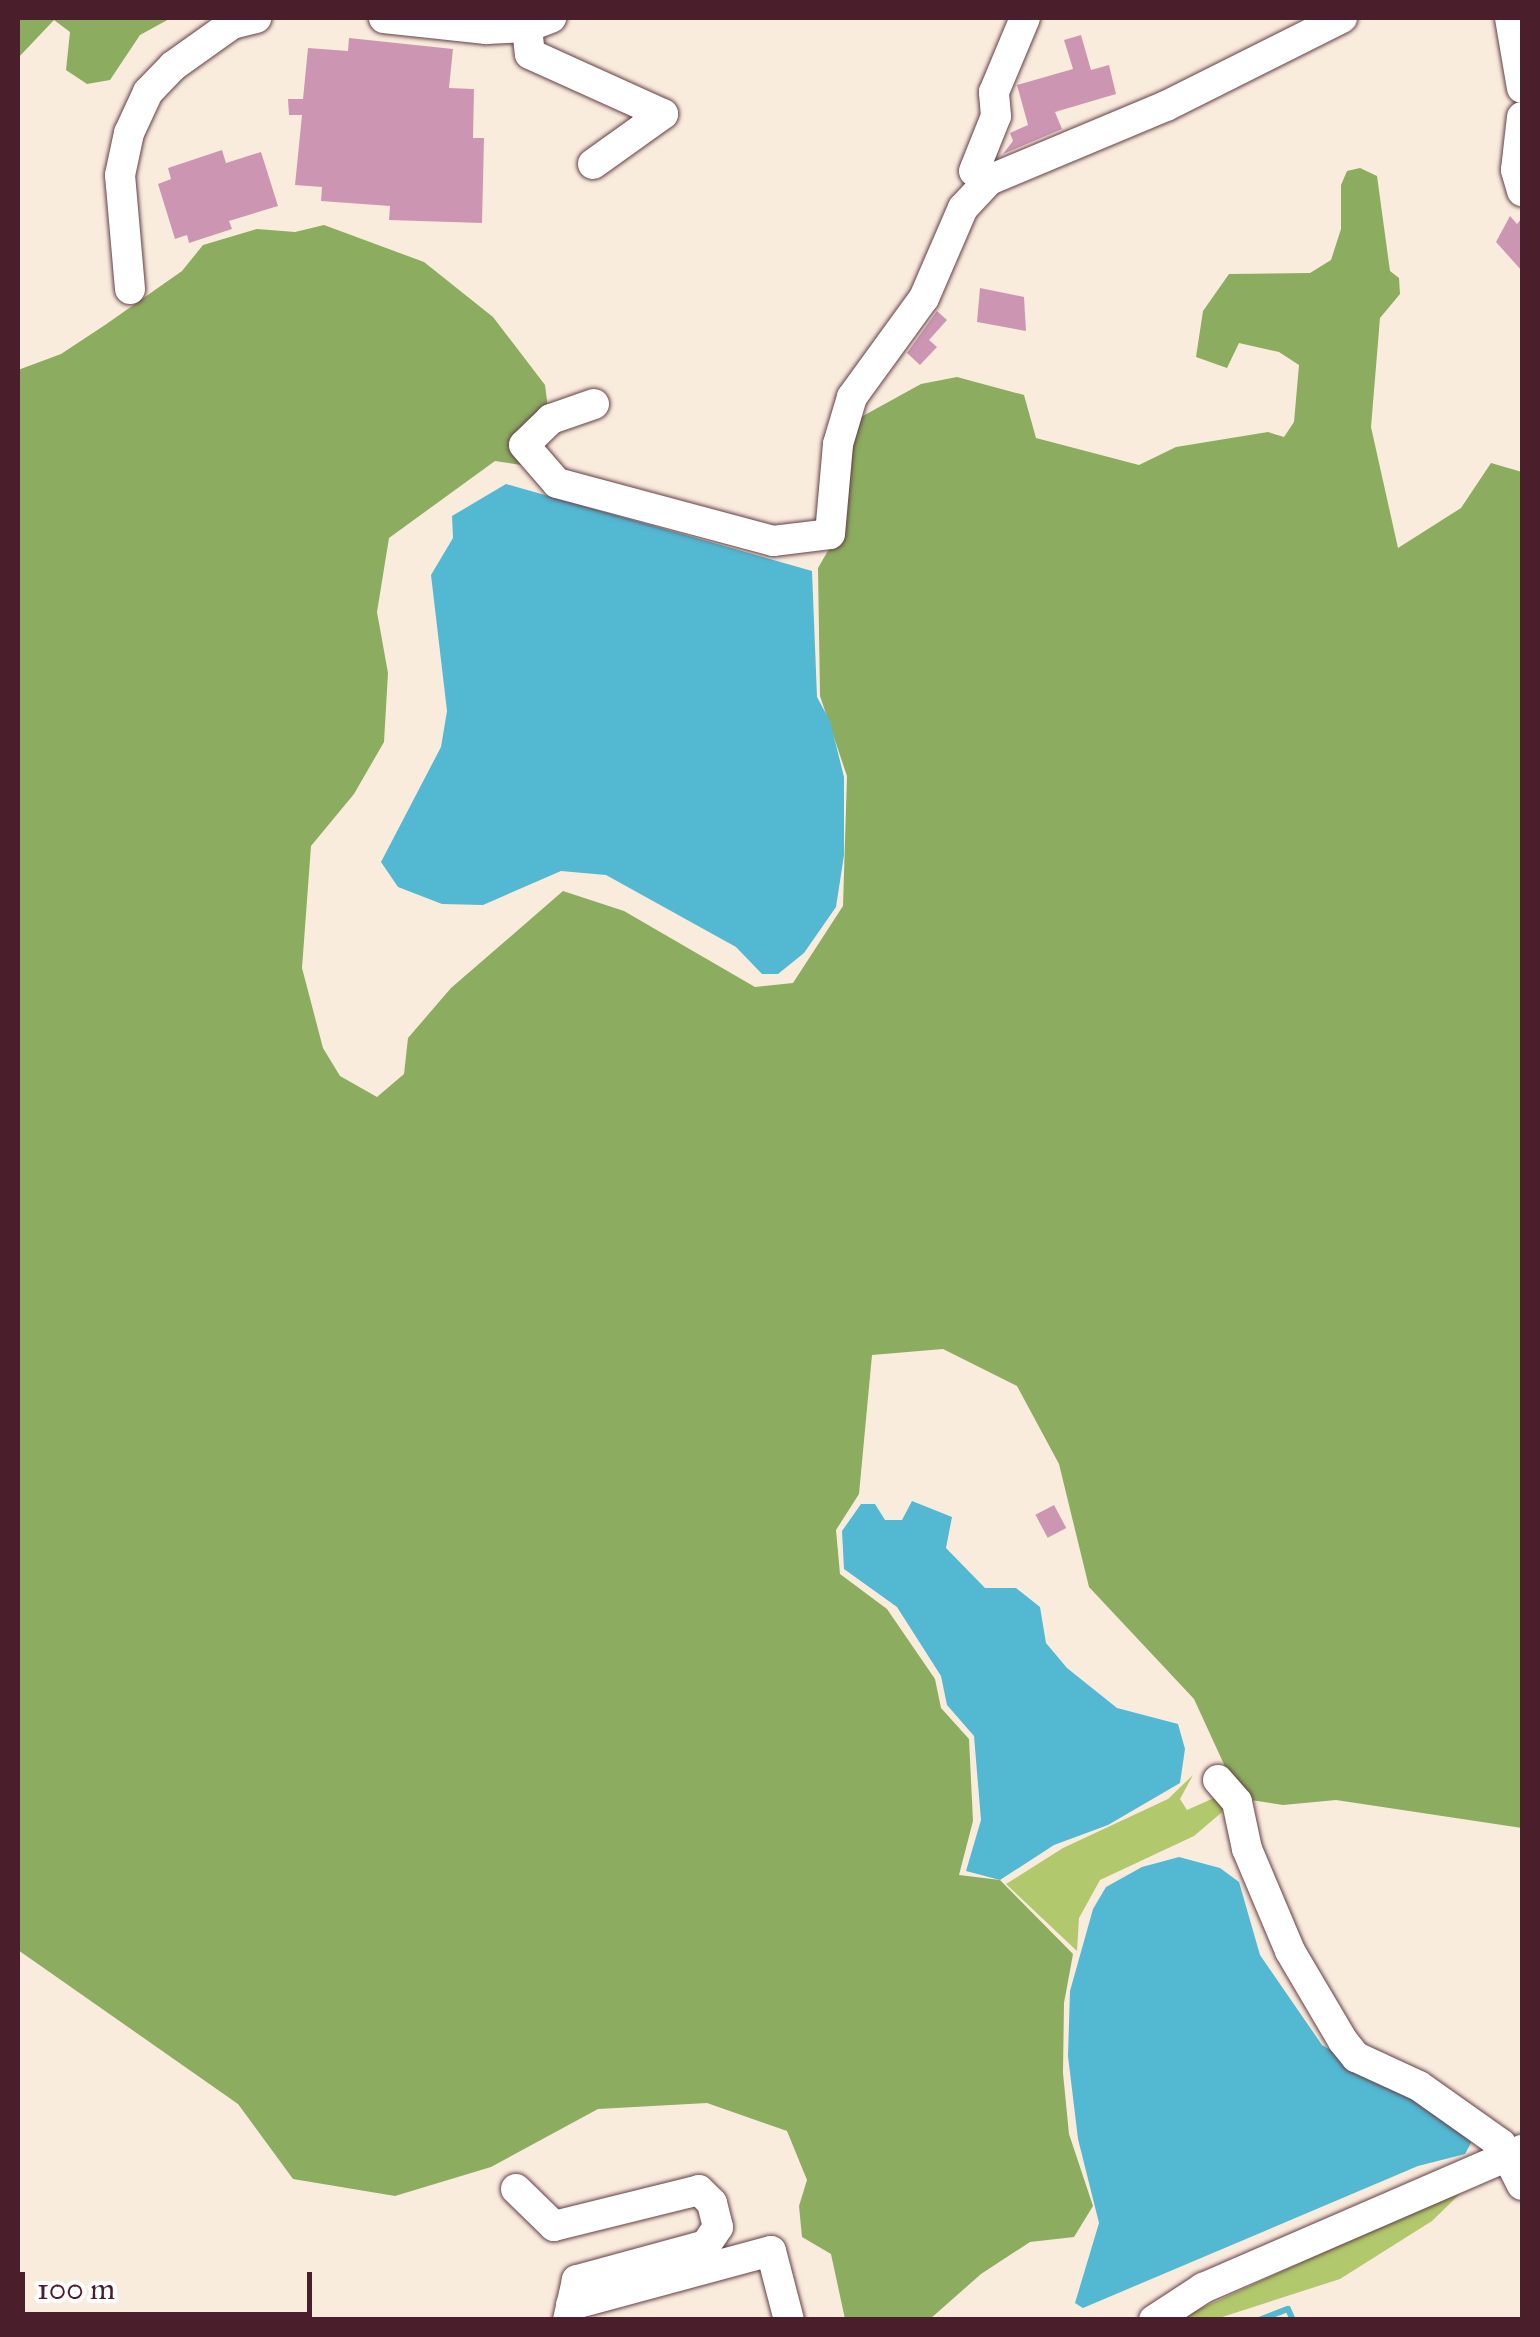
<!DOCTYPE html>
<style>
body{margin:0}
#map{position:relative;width:1540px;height:2337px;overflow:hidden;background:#faecdd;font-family:"IM FELL Great Primer",serif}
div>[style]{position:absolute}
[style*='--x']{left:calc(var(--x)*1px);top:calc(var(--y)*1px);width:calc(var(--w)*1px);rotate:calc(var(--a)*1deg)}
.green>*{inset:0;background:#b1c86c}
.forest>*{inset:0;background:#8cac60}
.water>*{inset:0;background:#53b8d1}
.stream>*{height:6px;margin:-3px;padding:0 3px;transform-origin:3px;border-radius:3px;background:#53b8d1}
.building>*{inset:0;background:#cc96b3;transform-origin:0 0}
.roads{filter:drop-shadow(0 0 2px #643e46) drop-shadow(0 0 2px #643e46)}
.minor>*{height:30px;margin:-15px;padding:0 15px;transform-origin:15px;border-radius:15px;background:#fff}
span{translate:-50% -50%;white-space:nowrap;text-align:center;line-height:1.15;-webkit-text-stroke:8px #fff;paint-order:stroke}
.frame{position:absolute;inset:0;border:20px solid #4a1f2b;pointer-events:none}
.scale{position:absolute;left:20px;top:2272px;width:292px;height:45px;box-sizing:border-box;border:5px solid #4a1f2b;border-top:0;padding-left:12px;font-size:30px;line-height:35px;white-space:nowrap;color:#4a1f2b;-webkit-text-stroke:8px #fff;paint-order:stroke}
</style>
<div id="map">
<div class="green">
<i style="clip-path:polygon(1193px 1775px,1180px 1799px,1187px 1810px,1214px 1798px,1228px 1803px,1221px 1813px,1194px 1836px,1100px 1880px,1079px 1918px,1077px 1951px,1006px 1884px,1063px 1848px,1168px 1799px)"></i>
<i style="clip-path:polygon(1467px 2187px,1432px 2221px,1340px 2279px,1216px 2319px,1175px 2320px)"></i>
</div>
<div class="forest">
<i style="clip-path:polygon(18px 18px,171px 18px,140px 35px,110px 80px,87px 84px,66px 70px,70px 32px,54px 20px,18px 58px)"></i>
<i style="clip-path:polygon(1360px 168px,1377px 176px,1390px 271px,1399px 278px,1400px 294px,1380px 318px,1371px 427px,1398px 548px,1461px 508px,1491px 463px,1522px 472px,1522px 1828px,1336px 1800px,1283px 1805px,1251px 1800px,1233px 1784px,1194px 1699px,1089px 1587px,1059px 1464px,1017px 1386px,943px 1349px,872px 1355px,859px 1494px,836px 1530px,840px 1574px,887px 1609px,935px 1679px,941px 1708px,969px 1739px,973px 1821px,959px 1875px,1000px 1880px,1073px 1954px,1064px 2003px,1063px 2073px,1069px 2134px,1093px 2206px,1074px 2237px,1030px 2242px,981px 2274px,930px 2319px,845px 2319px,831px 2254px,802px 2237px,799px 2206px,807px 2180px,787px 2131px,707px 2103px,598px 2109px,491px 2167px,395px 2196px,293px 2179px,238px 2104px,18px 1950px,18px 370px,61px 354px,105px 325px,182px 271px,203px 245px,257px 229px,295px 232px,324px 225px,424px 262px,493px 317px,545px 385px,548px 408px,528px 466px,495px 461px,389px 538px,377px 612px,388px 673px,384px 742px,354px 794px,311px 846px,302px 968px,323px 1048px,340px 1076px,377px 1097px,404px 1074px,408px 1038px,451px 988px,563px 891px,624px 911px,755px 987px,793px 983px,843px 906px,847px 776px,820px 696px,818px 568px,840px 530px,852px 422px,921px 384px,957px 377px,1024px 395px,1036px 438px,1139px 465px,1176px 447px,1268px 432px,1284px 437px,1294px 422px,1299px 365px,1279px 352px,1239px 343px,1227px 368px,1196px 357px,1203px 311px,1229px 274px,1310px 273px,1331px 260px,1341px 229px,1341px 185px,1347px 171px)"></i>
</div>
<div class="water">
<i style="clip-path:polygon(506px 484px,812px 571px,817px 697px,830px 721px,844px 777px,844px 855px,836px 907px,804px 953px,778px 974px,762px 974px,736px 947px,606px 875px,561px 871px,483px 905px,442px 904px,398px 887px,381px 862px,441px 747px,447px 711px,431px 575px,453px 538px,452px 516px)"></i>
<i style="clip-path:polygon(912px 1501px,952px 1517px,946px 1548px,985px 1588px,1016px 1588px,1040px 1607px,1046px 1643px,1067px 1668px,1117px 1708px,1178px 1724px,1185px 1749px,1180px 1783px,1108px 1825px,1054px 1845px,1000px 1880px,966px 1871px,981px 1820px,974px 1736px,947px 1705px,941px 1676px,897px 1607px,844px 1569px,842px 1531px,861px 1504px,875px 1504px,885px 1520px,902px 1520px)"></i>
<i style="clip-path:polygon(1179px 1857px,1220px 1868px,1239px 1882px,1260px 1955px,1322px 2045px,1469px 2129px,1471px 2143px,1465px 2154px,1418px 2166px,1083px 2308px,1075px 2303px,1099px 2223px,1078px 2139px,1068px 2056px,1070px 1991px,1093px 1909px,1106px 1887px,1142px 1867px)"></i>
</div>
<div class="stream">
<i style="--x:1259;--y:2320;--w:31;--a:-21"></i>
<i style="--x:1288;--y:2309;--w:12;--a:66"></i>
</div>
<div class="building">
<i style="clip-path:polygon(1081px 35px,1091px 70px,1109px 65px,1116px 94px,1055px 112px,1062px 129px,1003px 154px,1013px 141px,1010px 133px,1028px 125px,1017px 85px,1073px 69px,1064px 40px)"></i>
<i style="clip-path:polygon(349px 38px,453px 49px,449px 88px,474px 89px,473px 138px,484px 138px,482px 223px,389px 220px,390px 206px,321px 201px,322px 187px,295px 185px,302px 115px,289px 115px,288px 99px,303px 99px,308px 48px,348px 51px)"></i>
<i style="clip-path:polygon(222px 150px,226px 163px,261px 152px,278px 206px,229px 221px,232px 229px,189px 243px,187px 235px,175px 239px,158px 184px,171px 179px,168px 168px)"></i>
<i style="clip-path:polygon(1510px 216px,1517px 224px,1522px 218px,1522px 271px,1496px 242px)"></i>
<i style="clip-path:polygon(980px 288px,1024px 297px,1026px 331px,977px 322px)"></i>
<i style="clip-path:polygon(937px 311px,947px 320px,929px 340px,937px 347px,920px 365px,907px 353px)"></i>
<i style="left:1054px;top:1505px;width:26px;height:21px;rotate:62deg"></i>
</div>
<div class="roads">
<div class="minor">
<i style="--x:384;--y:18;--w:103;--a:6.2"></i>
<i style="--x:486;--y:29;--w:41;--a:-2.8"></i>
<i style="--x:527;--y:27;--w:26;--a:-21"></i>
<i style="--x:1510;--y:18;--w:71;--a:80.3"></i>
<i style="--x:527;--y:27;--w:27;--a:84"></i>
<i style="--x:530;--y:54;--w:146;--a:24.3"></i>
<i style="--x:663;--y:114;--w:86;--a:144.5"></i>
<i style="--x:1522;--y:117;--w:53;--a:96.5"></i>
<i style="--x:1516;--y:170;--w:22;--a:74"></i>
<i style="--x:989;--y:180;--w:17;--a:-149"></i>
<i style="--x:974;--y:171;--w:59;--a:-68.2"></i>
<i style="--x:996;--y:116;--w:24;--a:-95"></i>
<i style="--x:994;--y:92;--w:80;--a:-67.3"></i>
<i style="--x:130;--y:289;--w:114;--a:-95"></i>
<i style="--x:120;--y:175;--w:43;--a:-77.9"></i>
<i style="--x:129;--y:133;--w:45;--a:-65.1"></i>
<i style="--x:148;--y:92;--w:36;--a:-46"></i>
<i style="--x:173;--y:66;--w:72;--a:-35.4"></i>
<i style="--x:232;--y:24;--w:25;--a:-14"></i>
<i style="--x:594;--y:404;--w:46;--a:160.8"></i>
<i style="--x:551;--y:419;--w:37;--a:136"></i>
<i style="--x:524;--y:445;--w:50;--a:49"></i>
<i style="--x:557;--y:483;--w:224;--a:15"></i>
<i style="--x:773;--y:541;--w:57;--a:-7"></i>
<i style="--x:830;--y:534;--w:90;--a:-84.9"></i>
<i style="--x:838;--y:444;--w:49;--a:-73.4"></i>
<i style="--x:852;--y:397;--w:122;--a:-54"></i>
<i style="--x:924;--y:298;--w:98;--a:-66.6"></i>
<i style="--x:963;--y:208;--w:38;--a:-47"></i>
<i style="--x:989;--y:180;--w:192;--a:-22.7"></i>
<i style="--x:1166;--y:106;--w:197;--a:-26.6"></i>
<i style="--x:1218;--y:1780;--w:29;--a:49"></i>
<i style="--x:1237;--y:1802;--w:48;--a:78"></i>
<i style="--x:1247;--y:1849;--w:111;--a:67.1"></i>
<i style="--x:1290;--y:1951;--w:104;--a:59.5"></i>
<i style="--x:1343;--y:2041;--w:21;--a:51"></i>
<i style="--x:1356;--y:2057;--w:69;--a:24.7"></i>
<i style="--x:1419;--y:2086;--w:100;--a:35.3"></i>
<i style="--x:1501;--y:2144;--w:46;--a:62.9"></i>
<i style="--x:516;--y:2189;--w:53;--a:44.2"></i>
<i style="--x:554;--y:2226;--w:149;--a:-13.9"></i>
<i style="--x:699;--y:2190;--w:18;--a:45"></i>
<i style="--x:712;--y:2203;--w:25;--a:76"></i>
<i style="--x:718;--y:2227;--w:22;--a:124"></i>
<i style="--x:706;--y:2245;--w:134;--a:164.8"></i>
<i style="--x:577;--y:2280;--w:41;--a:102.7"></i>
<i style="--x:571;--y:2305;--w:207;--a:-15.1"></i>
<i style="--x:771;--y:2251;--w:71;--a:75.4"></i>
<i style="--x:1154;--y:2320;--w:59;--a:-33.1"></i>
<i style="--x:1203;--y:2288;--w:348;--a:-23.4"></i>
</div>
</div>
<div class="frame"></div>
<div class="scale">100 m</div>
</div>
